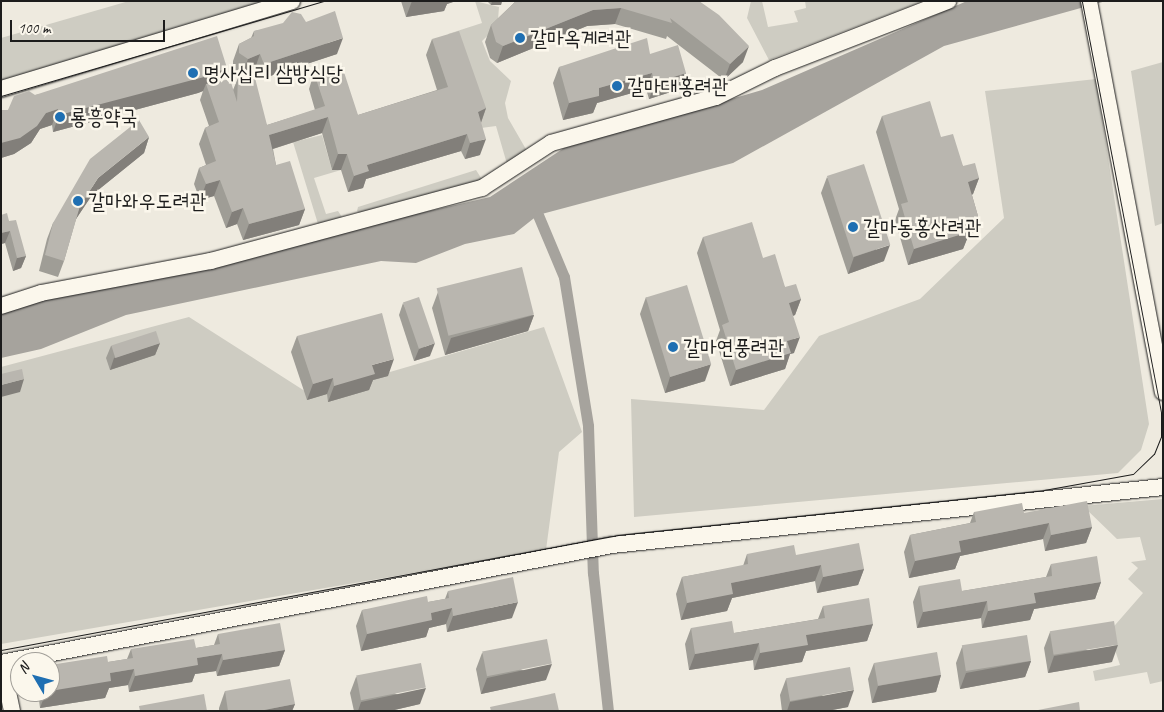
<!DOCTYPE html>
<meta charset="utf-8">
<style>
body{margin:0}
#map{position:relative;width:1164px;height:712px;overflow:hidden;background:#eeeadf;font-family:Caveat,"Poor Story",sans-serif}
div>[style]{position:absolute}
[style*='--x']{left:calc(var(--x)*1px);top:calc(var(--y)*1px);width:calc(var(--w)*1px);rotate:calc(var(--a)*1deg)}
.green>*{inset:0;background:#ceccc2}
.water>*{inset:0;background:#a6a39d}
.canal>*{height:11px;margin:-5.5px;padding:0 5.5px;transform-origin:5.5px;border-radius:5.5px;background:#a6a39d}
.roads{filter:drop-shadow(0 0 1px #1c1c1c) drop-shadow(0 0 1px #1c1c1c)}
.minor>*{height:16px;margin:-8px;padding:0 8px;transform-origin:8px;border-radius:8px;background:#fbf7ec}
.tram>*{height:1px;margin:-0.5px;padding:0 0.5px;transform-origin:0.5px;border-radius:0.5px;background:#1c1c1c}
.wall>*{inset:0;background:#9f9d96}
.shaded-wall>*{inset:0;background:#827f7a}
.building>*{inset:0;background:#b9b6af;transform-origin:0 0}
.dots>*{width:14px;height:14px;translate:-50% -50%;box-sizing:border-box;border:2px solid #fbf7ec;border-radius:50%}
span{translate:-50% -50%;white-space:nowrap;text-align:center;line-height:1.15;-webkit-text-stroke:5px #fbf7ec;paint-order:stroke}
.poi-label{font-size:21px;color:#1c1c1c}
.left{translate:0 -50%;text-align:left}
.frame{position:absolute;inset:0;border:2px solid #1c1c1c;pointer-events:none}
.north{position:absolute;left:10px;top:652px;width:50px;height:50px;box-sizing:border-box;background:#fbf7ec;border:1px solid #a29f99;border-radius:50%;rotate:307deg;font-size:14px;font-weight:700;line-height:20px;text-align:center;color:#1c1c1c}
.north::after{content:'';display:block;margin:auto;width:18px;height:22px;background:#1f6fb2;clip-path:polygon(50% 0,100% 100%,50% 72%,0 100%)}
.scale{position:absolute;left:10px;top:20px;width:155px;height:22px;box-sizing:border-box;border:2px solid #1c1c1c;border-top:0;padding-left:6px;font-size:15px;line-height:18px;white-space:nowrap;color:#1c1c1c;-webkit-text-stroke:4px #fbf7ec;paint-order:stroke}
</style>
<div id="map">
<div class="green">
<i style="clip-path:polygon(129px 1px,292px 1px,1px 89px,1px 38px)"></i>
<i style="clip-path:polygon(475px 1px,499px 7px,498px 20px,512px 12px,482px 41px,490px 61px,511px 81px,505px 103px,508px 118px,527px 151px,507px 164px,496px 126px,481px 128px,448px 34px,482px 23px)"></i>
<i style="clip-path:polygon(751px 1px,762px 1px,768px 27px,798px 22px,794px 11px,806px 8px,805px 1px,923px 1px,769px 60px,747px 18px)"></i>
<i style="clip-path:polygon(1163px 62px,1163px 223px,1155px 226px,1131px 71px)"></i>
<i style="clip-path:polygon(1096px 79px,1149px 424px,1141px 450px,1118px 473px,634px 517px,631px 399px,764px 410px,819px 336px,920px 299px,1004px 218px,985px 91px)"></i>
<i style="clip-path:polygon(322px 135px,332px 170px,341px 170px,314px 178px,326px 214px,338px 211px,342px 217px,318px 224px,293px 142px)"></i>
<i style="clip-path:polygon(476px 170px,483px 181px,361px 215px,357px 211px,358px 207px)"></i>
<i style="clip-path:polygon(189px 317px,311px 395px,544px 327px,582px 432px,559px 452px,546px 550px,1px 644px,1px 367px)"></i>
<i style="clip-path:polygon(1163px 499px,1163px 681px,1150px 684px,1147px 672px,1095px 681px,1093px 671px,1120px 665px,1109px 632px,1143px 593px,1128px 579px,1138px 568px,1131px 562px,1146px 560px,1140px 537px,1117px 539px,1083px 506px)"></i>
</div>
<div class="water">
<i style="clip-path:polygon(967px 1px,1106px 1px,944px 46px,733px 163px,538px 215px,514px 234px,465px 244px,416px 263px,381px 261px,126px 315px,41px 349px,1px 358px,1px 311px,11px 307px,490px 197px,564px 148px,762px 90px)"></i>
</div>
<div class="canal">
<i style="--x:538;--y:215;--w:67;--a:67.2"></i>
<i style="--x:564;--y:277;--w:151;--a:80.8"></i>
<i style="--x:588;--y:426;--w:147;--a:88.1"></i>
<i style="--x:593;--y:573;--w:139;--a:83.8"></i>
</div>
<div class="roads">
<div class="minor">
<i style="--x:1089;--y:1;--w:398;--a:79.3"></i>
<i style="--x:1;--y:89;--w:304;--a:-16.8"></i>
<i style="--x:1;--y:306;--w:42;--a:-18"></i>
<i style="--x:41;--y:293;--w:173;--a:-10.7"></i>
<i style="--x:211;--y:261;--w:281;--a:-15.1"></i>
<i style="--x:482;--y:188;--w:82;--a:-33.1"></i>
<i style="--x:551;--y:143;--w:171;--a:-15.6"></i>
<i style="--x:716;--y:97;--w:66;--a:-26.2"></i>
<i style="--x:775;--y:68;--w:186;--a:-21.2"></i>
<i style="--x:1;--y:663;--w:622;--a:-10.93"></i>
<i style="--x:612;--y:545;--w:554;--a:-6.01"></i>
<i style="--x:2;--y:663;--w:49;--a:78.2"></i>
</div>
</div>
<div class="tram">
<i style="--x:1;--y:96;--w:337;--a:-16.4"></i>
<i style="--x:1;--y:650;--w:628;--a:-10.56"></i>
<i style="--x:618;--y:535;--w:428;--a:-6"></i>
<i style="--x:1044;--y:490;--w:90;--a:-10.2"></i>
<i style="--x:1133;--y:474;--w:29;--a:-44"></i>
<i style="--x:1154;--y:454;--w:18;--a:-68"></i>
<i style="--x:1161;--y:437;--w:25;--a:-90"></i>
<i style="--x:1161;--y:412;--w:419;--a:-100.9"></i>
</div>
<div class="wall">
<i style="clip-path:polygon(401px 1px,456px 1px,447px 4px,444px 11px,406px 17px)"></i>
<i style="clip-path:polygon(487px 1px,502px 1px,501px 5px,491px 5px)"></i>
<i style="clip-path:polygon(516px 1px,699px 1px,743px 62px,724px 80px,667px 36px,666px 39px,615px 24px,587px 26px,497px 63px,490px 58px,485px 42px,491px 25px)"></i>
<i style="clip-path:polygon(306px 22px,337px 54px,258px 80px,254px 71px,242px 76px,233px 70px,233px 61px,239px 44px,251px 38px,254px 31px)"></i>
<i style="clip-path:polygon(432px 39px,486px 108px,481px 123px,480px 155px,465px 159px,461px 151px,366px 179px,363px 188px,348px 192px,341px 170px,332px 170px,322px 133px,273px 149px,276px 165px,305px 209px,299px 225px,243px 240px,237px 224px,226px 228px,214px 196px,200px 200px,194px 184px,199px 168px,206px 165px,199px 144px,205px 128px,209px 126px,200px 100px,203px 91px,198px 93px,53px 132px,52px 125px,40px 129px,31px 143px,14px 154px,1px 158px,1px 110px,8px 110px,35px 95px,227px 68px,222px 81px,233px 90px,238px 78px,267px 125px,315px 110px,309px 89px,314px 73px,358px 115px,437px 90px,426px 55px)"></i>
<i style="clip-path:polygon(650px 54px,686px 73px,680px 89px,649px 99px,646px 89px,597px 103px,593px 113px,563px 120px,553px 83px,559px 67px)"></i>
<i style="clip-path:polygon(882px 116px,941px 137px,963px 166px,979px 178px,973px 194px,972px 195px,978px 216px,972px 233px,969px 234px,963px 249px,908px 265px,895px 220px,899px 209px,876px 132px)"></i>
<i style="clip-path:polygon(149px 137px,144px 153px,92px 195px,76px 219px,64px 261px,58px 277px,39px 271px,47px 239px,53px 223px)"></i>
<i style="clip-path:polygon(827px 177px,884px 261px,848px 274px,821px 193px)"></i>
<i style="clip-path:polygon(1px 215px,9px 221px,26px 256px,21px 268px,13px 271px,5px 243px,1px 244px)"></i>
<i style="clip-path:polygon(703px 237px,763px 258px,785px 287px,801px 299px,795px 315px,793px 316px,794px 353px,790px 354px,785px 369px,730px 386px,716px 341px,720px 330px,697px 253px)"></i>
<i style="clip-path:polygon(438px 292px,534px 315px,528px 331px,445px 355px,432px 308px)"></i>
<i style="clip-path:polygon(646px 297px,705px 381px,665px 393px,640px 314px)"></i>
<i style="clip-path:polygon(403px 303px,430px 356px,414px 361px,399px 315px)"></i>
<i style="clip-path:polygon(297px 336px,388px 376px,373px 380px,369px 390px,328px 402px,327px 394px,307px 400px,291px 352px)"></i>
<i style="clip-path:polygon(160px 343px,155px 355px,110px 370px,106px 358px,111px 346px)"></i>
<i style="clip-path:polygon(974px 512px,1024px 513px,1092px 527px,1086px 543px,1045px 551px,1043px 539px,960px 556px,955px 569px,909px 578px,904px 552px,910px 535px,970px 523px)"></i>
<i style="clip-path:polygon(747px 554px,796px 555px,864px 569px,858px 585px,817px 593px,815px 581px,732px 598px,727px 611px,681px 620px,676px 594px,682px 577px,743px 566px)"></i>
<i style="clip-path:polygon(1051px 564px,1101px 582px,1095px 599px,1034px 609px,1030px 620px,982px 628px,981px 618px,917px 628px,913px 602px,919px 586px,962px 591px,1046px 577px)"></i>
<i style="clip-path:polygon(448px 591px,512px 618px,447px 632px,446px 624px,429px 628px,426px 637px,361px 651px,356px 626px,362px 610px,428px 602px,445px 599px)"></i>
<i style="clip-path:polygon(823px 606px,873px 624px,867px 641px,806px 651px,802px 662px,754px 670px,753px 660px,689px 670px,685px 644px,691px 628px,734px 633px,818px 619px)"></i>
<i style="clip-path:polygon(1050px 632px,1112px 662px,1048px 673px,1044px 648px)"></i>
<i style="clip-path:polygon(218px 634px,285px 650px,279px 666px,217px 676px,216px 671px,195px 674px,192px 682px,129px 692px,128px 685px,109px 688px,105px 698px,40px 708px,38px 692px,50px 692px,108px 662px,127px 659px,131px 649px,196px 648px,214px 645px)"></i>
<i style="clip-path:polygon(962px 647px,1031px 661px,1025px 677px,960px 689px,956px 663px)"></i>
<i style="clip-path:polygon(482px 653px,546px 680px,481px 694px,476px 669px)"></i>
<i style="clip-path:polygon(874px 663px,941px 675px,936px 692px,872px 703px,868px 679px)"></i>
<i style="clip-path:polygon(356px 677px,420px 704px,390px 711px,354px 711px,350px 693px)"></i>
<i style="clip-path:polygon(786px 679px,848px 707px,827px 711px,782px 711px,780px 695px)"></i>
<i style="clip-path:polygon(225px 691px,295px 704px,292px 711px,219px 711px,219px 708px)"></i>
</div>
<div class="shaded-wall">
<i style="clip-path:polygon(412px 1px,456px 1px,447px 4px,444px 11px,406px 17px)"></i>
<i style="clip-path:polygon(492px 1px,502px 1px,501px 5px,491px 5px)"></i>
<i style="clip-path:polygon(621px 8px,615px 24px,587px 26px,497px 63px,503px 46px,593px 10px)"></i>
<i style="clip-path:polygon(343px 38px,337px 54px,258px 80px,264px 64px)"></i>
<i style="clip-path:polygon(749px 46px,743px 62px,724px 80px,730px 64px)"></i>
<i style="clip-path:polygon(260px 54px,254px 71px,242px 76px,248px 59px)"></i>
<i style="clip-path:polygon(227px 68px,221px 84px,206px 84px,203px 91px,198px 93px,53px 132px,59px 115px)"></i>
<i style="clip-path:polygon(652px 73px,646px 89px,597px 103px,593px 113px,563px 120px,569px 103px,599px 88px)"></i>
<i style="clip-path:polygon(686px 73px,680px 89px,649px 99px,655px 83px)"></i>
<i style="clip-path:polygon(486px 108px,480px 125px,478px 112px)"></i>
<i style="clip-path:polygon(58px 109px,52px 125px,40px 129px,31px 143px,14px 154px,1px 158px,1px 143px,46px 113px)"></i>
<i style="clip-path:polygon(328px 117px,322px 133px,263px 152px,269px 135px)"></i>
<i style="clip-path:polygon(467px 134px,461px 151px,366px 179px,363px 188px,348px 192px,354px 176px,367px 165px)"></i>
<i style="clip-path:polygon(149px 137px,144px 153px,92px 195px,74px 222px,80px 206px,98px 178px)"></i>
<i style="clip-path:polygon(486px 139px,480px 155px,465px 159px,470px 143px)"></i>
<i style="clip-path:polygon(338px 154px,347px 154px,341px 170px,332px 170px)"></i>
<i style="clip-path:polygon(979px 178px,973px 194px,962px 198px,968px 182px)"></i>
<i style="clip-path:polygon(220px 180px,214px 196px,200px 200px,206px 184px)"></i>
<i style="clip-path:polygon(243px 208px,237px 224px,226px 228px,232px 212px)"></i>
<i style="clip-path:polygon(305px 209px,299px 225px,243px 240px,249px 224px)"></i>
<i style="clip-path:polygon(978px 216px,972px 233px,969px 234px,963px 249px,908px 265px,914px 249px,966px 220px)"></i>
<i style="clip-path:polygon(10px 231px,5px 243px,1px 244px,1px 233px)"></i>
<i style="clip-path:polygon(890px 245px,884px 261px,848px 274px,854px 257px)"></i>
<i style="clip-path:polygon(26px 256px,21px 268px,13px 271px,17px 258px)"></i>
<i style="clip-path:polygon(801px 299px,795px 315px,783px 319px,789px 303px)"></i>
<i style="clip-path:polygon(534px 315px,528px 331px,445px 355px,451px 338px)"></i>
<i style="clip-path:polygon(800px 337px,794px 353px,790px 354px,785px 369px,730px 386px,736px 370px,787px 341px)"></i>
<i style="clip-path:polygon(160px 343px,155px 355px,110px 370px,114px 358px)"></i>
<i style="clip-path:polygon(435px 343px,430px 356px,414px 361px,419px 349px)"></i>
<i style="clip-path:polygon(394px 359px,388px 376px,373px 380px,369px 390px,328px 402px,334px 386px,372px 365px)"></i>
<i style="clip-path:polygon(711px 364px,705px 381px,665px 393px,670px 377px)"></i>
<i style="clip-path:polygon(333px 378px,327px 394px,307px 400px,313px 384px)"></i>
<i style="clip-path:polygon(24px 379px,20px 392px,1px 397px,1px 385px)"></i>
<i style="clip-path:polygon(1049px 523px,1043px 539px,960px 556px,955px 569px,909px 578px,915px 561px,959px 541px)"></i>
<i style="clip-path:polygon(1092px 527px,1086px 543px,1045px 551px,1051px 535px)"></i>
<i style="clip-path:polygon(821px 565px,815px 581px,732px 598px,727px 611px,681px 620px,687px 603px,731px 583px)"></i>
<i style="clip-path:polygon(864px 569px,858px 585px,817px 593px,823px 577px)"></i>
<i style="clip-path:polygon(1101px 582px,1095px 599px,1034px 609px,1030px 620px,982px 628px,988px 611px,1034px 593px)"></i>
<i style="clip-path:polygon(987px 601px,981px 618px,917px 628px,923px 612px)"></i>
<i style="clip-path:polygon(518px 602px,512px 618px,447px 632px,453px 616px)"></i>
<i style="clip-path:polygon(452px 608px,446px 624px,429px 628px,426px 637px,361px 651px,367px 634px,431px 613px)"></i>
<i style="clip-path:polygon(873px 624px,867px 641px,806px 651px,802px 662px,754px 670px,760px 653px,806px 635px)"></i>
<i style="clip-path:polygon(759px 643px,753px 660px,689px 670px,695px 654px)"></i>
<i style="clip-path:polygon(1118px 645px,1112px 662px,1048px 673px,1054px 656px)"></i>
<i style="clip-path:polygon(285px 650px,279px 666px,217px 676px,223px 660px)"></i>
<i style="clip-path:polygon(222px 654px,216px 671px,195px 674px,192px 682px,129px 692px,135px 676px,197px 658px)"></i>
<i style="clip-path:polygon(1031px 661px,1025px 677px,960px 689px,966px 673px)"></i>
<i style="clip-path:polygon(552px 664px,546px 680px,481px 694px,487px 678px)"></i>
<i style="clip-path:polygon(134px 669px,128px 685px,109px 688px,105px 698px,40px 708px,46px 692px,50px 692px,110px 673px)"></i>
<i style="clip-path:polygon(941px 675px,936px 692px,872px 703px,878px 686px)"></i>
<i style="clip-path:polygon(426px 688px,420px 704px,390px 711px,358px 711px,361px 702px)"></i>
<i style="clip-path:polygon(854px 690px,848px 707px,827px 711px,787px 711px,790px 702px)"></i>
<i style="clip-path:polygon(295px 704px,292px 711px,259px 711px)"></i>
</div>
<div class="building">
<i style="clip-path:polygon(516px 1px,699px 1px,719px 15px,749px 46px,730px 64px,670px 18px,672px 23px,621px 8px,593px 10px,503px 46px,496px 42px,491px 25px)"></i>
<i style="clip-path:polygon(335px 11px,343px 38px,264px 64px,260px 54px,248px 59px,239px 53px,239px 44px,254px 36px,254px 31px,283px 23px,292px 12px,301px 14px,306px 22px)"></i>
<i style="clip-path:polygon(459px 31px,486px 108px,478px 112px,486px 139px,470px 143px,467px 134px,367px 165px,369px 171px,354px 176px,347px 154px,338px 154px,328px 117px,269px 135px,276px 165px,290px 161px,305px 209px,249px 224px,243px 208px,232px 212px,220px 180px,206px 184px,199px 168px,216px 161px,205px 128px,219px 122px,206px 84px,230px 79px,237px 102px,238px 78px,254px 74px,267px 125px,325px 106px,314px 73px,342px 66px,358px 115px,448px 87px,432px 39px)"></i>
<i style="clip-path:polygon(217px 36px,227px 68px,204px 77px,59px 115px,58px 109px,46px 113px,37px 126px,20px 138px,1px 143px,1px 110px,8px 110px,14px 96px,29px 91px,35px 95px)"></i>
<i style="clip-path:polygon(647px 38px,650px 54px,678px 45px,686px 73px,655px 83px,652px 73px,599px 88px,599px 96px,569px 103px,559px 67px)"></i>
<i style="clip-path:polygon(930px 101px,941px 137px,953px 134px,963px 166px,975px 163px,979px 178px,968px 182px,978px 216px,966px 220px,969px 232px,914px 249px,901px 204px,908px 202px,882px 116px)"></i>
<i style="clip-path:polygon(139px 120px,149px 137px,98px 178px,80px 206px,64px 261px,45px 255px,53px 223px,90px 159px)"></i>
<i style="left:864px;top:164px;width:85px;height:39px;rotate:72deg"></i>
<i style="clip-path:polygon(7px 213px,9px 221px,16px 220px,26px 256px,17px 258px,10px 231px,1px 233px,1px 215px)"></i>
<i style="clip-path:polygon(752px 222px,763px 258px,775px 254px,785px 287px,796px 284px,801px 299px,789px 303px,800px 337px,787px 341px,791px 353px,736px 370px,722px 325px,729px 322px,703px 237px)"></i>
<i style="left:522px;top:267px;width:49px;height:88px;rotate:76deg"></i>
<i style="left:687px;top:285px;width:83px;height:43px;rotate:73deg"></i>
<i style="left:419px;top:297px;width:49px;height:17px;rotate:71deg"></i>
<i style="clip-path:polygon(382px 313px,394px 359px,372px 365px,375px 374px,334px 386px,333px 378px,313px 384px,297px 336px)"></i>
<i style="left:156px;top:331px;width:13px;height:47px;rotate:72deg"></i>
<i style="clip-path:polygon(22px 369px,24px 379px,1px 385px,1px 374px)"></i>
<i style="clip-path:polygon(1087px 501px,1092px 527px,1051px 535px,1049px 523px,959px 541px,961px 552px,915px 561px,910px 535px,976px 522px,974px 512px,1022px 503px,1024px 513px)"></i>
<i style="clip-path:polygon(859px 543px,864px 569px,823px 577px,821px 565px,731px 583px,733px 594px,687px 603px,682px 577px,748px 564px,747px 554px,794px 545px,796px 555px)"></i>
<i style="clip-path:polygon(1097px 556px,1101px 582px,1034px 593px,1036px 603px,988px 611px,987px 601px,923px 612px,919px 586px,960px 579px,962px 591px,1052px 576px,1051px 564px)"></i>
<i style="clip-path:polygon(513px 577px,518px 602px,453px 616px,452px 608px,431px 613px,432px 620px,367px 634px,362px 610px,427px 596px,428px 602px,449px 598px,448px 591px)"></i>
<i style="clip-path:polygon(869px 598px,873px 624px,806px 635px,808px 645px,760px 653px,759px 643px,695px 654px,691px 628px,732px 621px,734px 633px,825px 618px,823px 606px)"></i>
<i style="left:1114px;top:621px;width:24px;height:65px;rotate:81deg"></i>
<i style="clip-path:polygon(280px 623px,285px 650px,223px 660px,222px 654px,197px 658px,198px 665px,135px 676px,134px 669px,110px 673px,111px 681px,50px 691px,50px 665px,107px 656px,108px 662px,133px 658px,131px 649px,194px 639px,196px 648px,220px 644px,218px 634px)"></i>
<i style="left:1027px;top:635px;width:26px;height:66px;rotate:81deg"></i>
<i style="left:547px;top:639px;width:25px;height:66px;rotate:79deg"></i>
<i style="left:937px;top:652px;width:23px;height:64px;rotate:80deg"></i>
<i style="left:421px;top:663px;width:25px;height:66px;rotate:79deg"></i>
<i style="left:850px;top:667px;width:23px;height:65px;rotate:80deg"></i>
<i style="clip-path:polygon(290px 679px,295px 704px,259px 711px,228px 711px,225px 691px)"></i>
<i style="clip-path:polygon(555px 693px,559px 711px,491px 711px,490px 707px)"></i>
<i style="clip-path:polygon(204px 694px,207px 711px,140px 711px,139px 706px)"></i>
<i style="clip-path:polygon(1079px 702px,1080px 711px,1033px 711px)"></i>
</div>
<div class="dots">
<i style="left:520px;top:38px;background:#1f6fb2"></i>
<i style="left:193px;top:73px;background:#1f6fb2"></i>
<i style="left:617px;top:86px;background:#1f6fb2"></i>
<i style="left:60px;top:117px;background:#1f6fb2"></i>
<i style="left:78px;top:201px;background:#1f6fb2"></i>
<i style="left:853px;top:227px;background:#1f6fb2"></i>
<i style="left:673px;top:347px;background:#1f6fb2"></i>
</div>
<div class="poi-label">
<span class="left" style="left:530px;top:38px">갈마옥계려관</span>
<span class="left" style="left:203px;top:73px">명사십리 삼방식당</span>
<span class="left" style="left:627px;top:86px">갈마대홍려관</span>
<span class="left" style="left:70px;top:117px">룡흥약국</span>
<span class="left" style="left:88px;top:201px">갈마와우도려관</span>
<span class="left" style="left:863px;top:227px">갈마동홍산려관</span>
<span class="left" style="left:683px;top:347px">갈마연풍려관</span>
</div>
<div class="frame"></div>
<div class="north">N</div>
<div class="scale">100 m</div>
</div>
